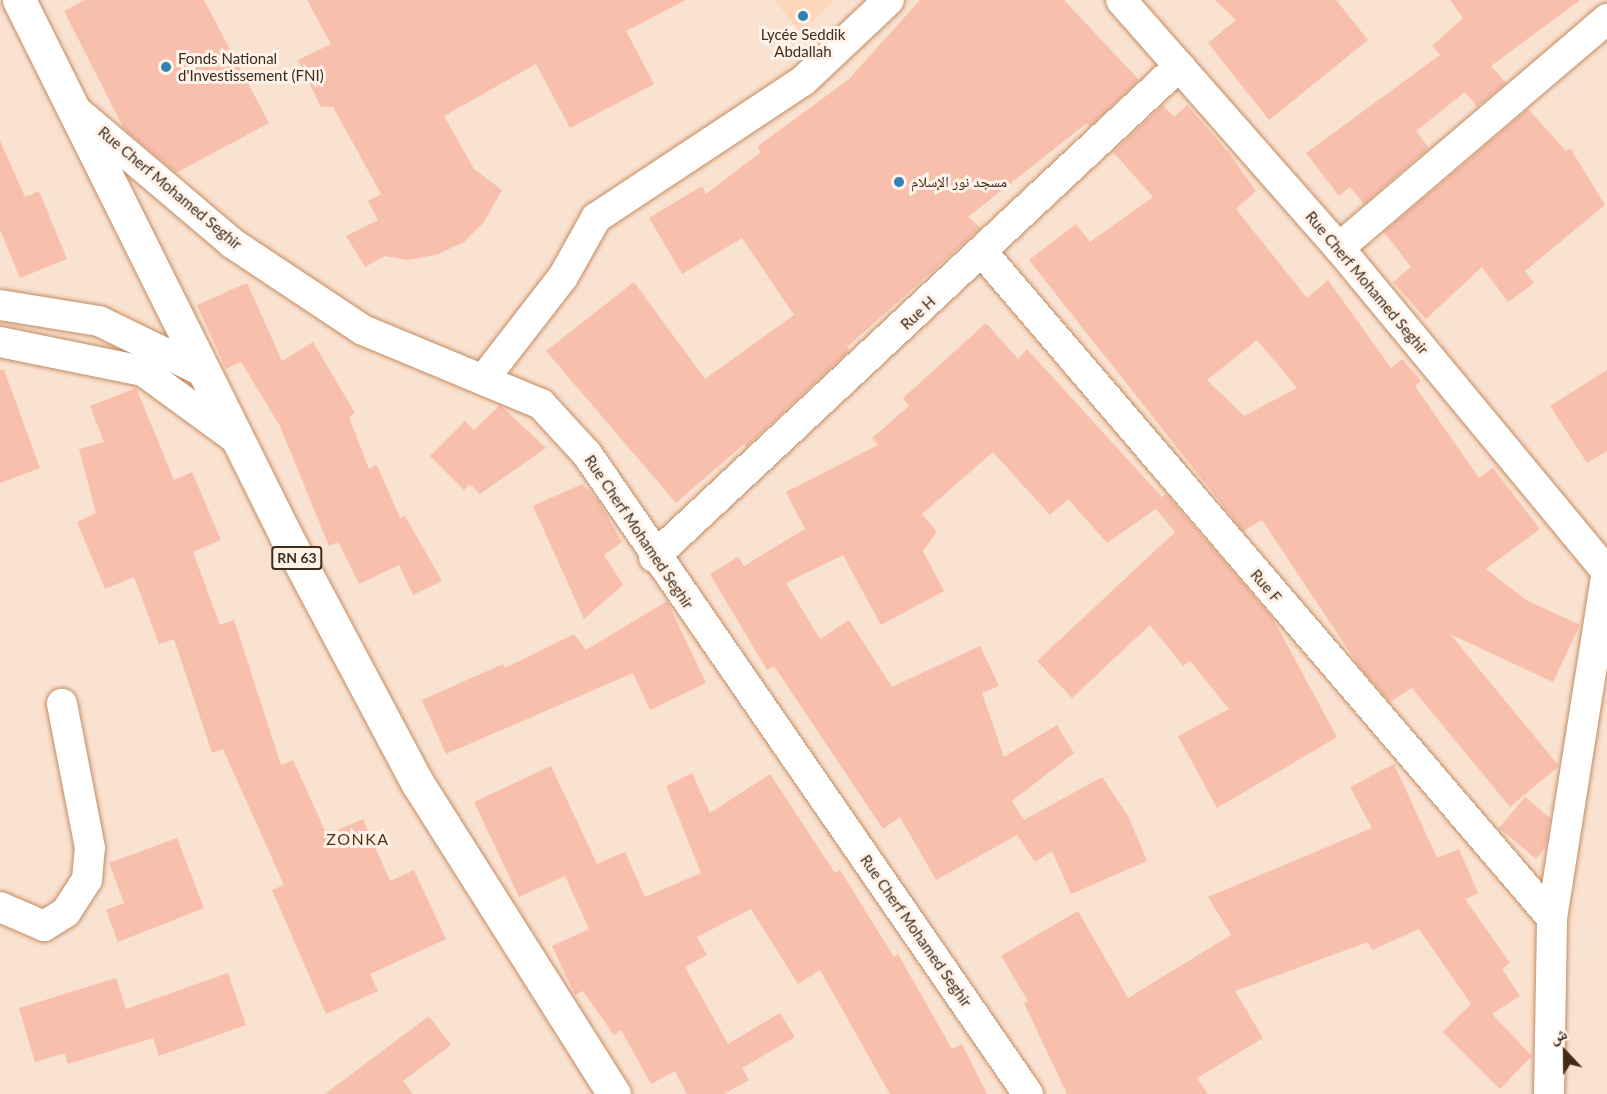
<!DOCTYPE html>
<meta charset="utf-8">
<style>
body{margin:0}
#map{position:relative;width:1607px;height:1094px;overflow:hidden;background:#fae2d1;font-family:Lato,"Noto Naskh Arabic",sans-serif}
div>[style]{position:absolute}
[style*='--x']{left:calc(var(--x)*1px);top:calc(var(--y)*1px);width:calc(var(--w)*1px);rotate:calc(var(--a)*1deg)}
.built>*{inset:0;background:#fed7ba}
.building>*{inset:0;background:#f8bfad}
.roads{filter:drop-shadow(0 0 2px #c38d62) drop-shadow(0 0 2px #c38d62)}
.minor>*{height:30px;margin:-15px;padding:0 15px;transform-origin:15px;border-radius:15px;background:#fff}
.primary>*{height:33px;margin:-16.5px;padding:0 16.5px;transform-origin:16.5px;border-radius:16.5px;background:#fff}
.dots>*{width:16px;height:16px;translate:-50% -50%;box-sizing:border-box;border:3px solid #fef2e9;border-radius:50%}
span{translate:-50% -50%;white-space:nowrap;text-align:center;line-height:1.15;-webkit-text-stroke:6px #fef2e9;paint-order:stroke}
.shield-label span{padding:2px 4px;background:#fef2e9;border:2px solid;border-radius:4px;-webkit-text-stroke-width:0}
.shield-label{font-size:14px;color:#412b19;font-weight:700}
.poi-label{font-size:15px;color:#412b19}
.left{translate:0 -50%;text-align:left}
.street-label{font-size:15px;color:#412b19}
.neighbourhood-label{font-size:16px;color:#54300f;letter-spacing:1.5px}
.north{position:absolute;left:1535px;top:1022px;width:60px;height:60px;-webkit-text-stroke:4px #fef2e9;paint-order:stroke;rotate:338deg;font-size:16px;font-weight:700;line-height:24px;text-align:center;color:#412b19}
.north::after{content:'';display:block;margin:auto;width:21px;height:27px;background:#412b19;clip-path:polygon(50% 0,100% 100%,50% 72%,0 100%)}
</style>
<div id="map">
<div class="built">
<i style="clip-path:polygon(775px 0,835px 0,800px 33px)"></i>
</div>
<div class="building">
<i style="clip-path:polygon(85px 0,204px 0,269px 123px,176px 173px,124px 129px,64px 11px)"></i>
<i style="clip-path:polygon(307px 0,686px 0,626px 31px,654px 84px,570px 128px,536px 64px,444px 116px,474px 169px,502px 190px,484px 222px,464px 242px,436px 255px,406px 260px,385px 256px,365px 267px,346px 236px,378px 220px,368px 201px,381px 194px,333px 107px,321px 107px,298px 60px,331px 44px)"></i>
<i style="clip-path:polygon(920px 0,1064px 0,1139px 80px,1090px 126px,1087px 123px,968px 217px,981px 228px,847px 347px,850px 350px,746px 447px,744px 444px,676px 503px,546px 351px,634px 282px,705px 379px,794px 315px,742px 238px,682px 274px,649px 218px,702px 186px,706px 194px,761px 152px,757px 147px,849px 79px)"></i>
<i style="clip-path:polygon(1215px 0,1336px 0,1368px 40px,1269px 120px,1208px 43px,1236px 20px)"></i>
<i style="clip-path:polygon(1450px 0,1580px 0,1491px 66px,1506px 83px,1477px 107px,1465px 92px,1416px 131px,1429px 148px,1364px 204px,1350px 187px,1339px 196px,1306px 153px,1440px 55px,1432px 46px,1463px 18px)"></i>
<i style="clip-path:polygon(evenodd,1163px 105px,1174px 117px,1187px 105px,1229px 153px,1256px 191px,1236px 209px,1307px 298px,1328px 280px,1391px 368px,1402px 359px,1421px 381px,1415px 386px,1479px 478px,1493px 468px,1540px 529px,1486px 569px,1526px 600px,1580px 625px,1553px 682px,1450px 634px,1559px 766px,1510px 807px,1412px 688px,1390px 702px,1361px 669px,1262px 520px,1243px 531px,1029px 260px,1076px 224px,1090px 242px,1153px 197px,1113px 152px,1163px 105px,1257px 340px,1297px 388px,1244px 416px,1207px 380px,1257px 340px)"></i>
<i style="clip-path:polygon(1528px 109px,1566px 151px,1570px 148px,1605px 205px,1525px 271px,1534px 283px,1508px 302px,1482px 267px,1426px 319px,1393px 282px,1411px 267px,1384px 232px)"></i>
<i style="clip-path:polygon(0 141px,25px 197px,39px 191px,67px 259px,20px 278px,0 230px)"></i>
<i style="clip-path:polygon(247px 283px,282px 361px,313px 342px,355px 413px,349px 417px,369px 469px,377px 465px,400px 518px,405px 516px,442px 581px,413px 595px,399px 565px,359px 584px,338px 542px,329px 546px,280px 426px,241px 362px,226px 369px,197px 305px)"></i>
<i style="clip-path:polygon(986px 323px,1018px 359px,1027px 349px,1162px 497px,1166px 494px,1272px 617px,1337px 737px,1217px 808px,1178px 736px,1229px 709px,1190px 661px,1183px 666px,1150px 625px,1072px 698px,1037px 661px,1175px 532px,1156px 509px,1107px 543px,1068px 499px,1050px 515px,993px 452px,922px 514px,937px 532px,923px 551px,944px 591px,881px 625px,843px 555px,786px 583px,820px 639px,849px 620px,892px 687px,980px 646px,999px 686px,982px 693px,1004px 757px,1057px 725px,1074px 753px,1012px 801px,1024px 820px,1102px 777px,1128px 816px,1147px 861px,1071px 894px,1052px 851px,1035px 862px,1017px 835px,936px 880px,900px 817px,883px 829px,774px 666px,767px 670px,710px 574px,738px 557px,744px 566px,805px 529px,786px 492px,878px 445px,872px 438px,909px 406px,903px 398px)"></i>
<i style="clip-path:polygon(0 370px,4px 370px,40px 468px,0 483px)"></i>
<i style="clip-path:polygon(1607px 370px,1607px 451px,1587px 463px,1550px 406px)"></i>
<i style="clip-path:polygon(136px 388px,174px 480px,192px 472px,221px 540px,193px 552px,220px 625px,234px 620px,281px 765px,293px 760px,327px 835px,363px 819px,390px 881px,414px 870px,446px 939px,370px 974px,378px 991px,326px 1014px,272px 890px,284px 885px,223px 749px,212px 753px,174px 639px,159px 644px,134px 577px,105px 589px,77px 522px,96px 513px,79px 449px,104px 442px,90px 406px)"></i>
<i style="clip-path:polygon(500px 405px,546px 448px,480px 494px,470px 484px,464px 490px,430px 456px,465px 421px,474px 430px)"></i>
<i style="clip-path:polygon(582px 484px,598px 500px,622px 542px,604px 555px,623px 585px,584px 619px,533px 506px)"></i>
<i style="clip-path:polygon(667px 601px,706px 683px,650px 710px,633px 673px,446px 754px,422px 700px,503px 664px,505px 668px,574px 634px,586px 650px)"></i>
<i style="clip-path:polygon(1394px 764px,1437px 858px,1459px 849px,1478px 893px,1465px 899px,1510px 963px,1502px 969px,1520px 996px,1492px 1014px,1532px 1056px,1500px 1089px,1443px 1032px,1471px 1004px,1419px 929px,1372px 950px,1368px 942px,1235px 991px,1263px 1038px,1197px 1078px,1208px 1094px,1067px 1094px,1024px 1003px,1028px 1001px,1001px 956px,1078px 911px,1128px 998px,1231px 935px,1208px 897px,1372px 828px,1350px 787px)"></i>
<i style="clip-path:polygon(551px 766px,597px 864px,625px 852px,645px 897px,701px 873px,666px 786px,692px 773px,710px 813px,770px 774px,835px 873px,840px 870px,894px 957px,898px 954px,952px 1049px,962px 1044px,987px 1094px,890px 1094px,820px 970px,798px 984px,751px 909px,697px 937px,707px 955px,685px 967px,728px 1044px,780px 1013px,795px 1037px,742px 1068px,749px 1080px,724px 1094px,687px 1094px,675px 1071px,651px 1084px,621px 1030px,614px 1035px,583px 991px,575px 995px,552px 946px,589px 929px,565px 876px,519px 897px,474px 802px)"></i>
<i style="clip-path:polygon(1525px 797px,1550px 818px,1546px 846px,1536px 859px,1499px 828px)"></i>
<i style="clip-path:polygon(177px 838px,204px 908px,118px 942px,106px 910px,124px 903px,109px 863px)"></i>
<i style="clip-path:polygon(228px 973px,246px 1025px,159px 1056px,153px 1038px,68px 1064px,65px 1053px,35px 1062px,19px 1008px,116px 978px,126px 1009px)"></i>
<i style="clip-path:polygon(429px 1016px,451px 1045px,403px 1081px,413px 1094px,325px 1094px)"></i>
</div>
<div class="roads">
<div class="minor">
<i style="--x:1121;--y:0;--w:330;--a:48.7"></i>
<i style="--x:1339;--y:248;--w:420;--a:50.4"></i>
<i style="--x:73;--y:108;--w:209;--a:40.3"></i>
<i style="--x:232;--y:243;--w:157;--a:33.6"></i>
<i style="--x:363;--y:330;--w:193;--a:22.6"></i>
<i style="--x:541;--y:404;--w:68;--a:47.4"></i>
<i style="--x:587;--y:454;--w:777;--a:55.43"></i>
<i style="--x:1339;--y:248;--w:353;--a:-40.5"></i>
<i style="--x:983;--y:253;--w:875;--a:49.45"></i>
<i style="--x:0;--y:305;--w:100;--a:9.2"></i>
<i style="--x:99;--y:321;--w:119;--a:25.9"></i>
<i style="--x:0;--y:342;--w:146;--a:11.5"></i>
<i style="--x:143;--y:371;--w:119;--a:36.1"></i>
<i style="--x:483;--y:380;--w:130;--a:-52.2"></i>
<i style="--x:563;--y:277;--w:68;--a:-60.8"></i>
<i style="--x:596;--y:218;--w:248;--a:-33.5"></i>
<i style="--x:803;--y:81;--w:118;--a:-43.3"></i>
<i style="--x:654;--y:557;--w:719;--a:-43.08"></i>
<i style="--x:0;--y:907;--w:48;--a:23.4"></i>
<i style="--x:44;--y:926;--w:26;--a:-32"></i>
<i style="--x:66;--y:912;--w:38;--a:-57"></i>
<i style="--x:87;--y:880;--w:32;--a:-85"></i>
<i style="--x:90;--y:848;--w:147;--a:-101"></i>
<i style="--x:1549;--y:1094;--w:176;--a:-89"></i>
<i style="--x:1552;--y:918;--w:350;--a:-81"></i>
</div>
<div class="primary">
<i style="--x:19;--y:0;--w:599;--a:63.52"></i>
<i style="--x:286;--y:536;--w:281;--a:62"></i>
<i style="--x:418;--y:784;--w:367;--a:57.7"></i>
</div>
</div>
<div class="dots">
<i style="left:803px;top:16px;background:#3083b3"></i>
<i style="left:166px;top:67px;background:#3083b3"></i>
<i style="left:899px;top:182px;background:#3083b3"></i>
</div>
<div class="shield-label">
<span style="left:297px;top:558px">RN 63</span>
</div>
<div class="poi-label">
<span style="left:803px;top:43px">Lycée Seddik<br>Abdallah</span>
<span class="left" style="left:178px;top:67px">Fonds National<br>d'Investissement (FNI)</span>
<span class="left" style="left:911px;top:182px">مسجد نور الإسلام</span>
</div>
<div class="street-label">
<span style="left:170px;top:188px;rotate:40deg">Rue Cherf Mohamed Seghir</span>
<span style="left:1367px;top:283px;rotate:50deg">Rue Cherf Mohamed Seghir</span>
<span style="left:918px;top:313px;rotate:-43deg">Rue H</span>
<span style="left:639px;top:532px;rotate:56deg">Rue Cherf Mohamed Seghir</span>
<span style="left:1266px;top:586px;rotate:49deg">Rue F</span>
<span style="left:916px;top:931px;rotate:55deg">Rue Cherf Mohamed Seghir</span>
</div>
<div class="neighbourhood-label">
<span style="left:358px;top:839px">ZONKA</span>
</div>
<div class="north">ش</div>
</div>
